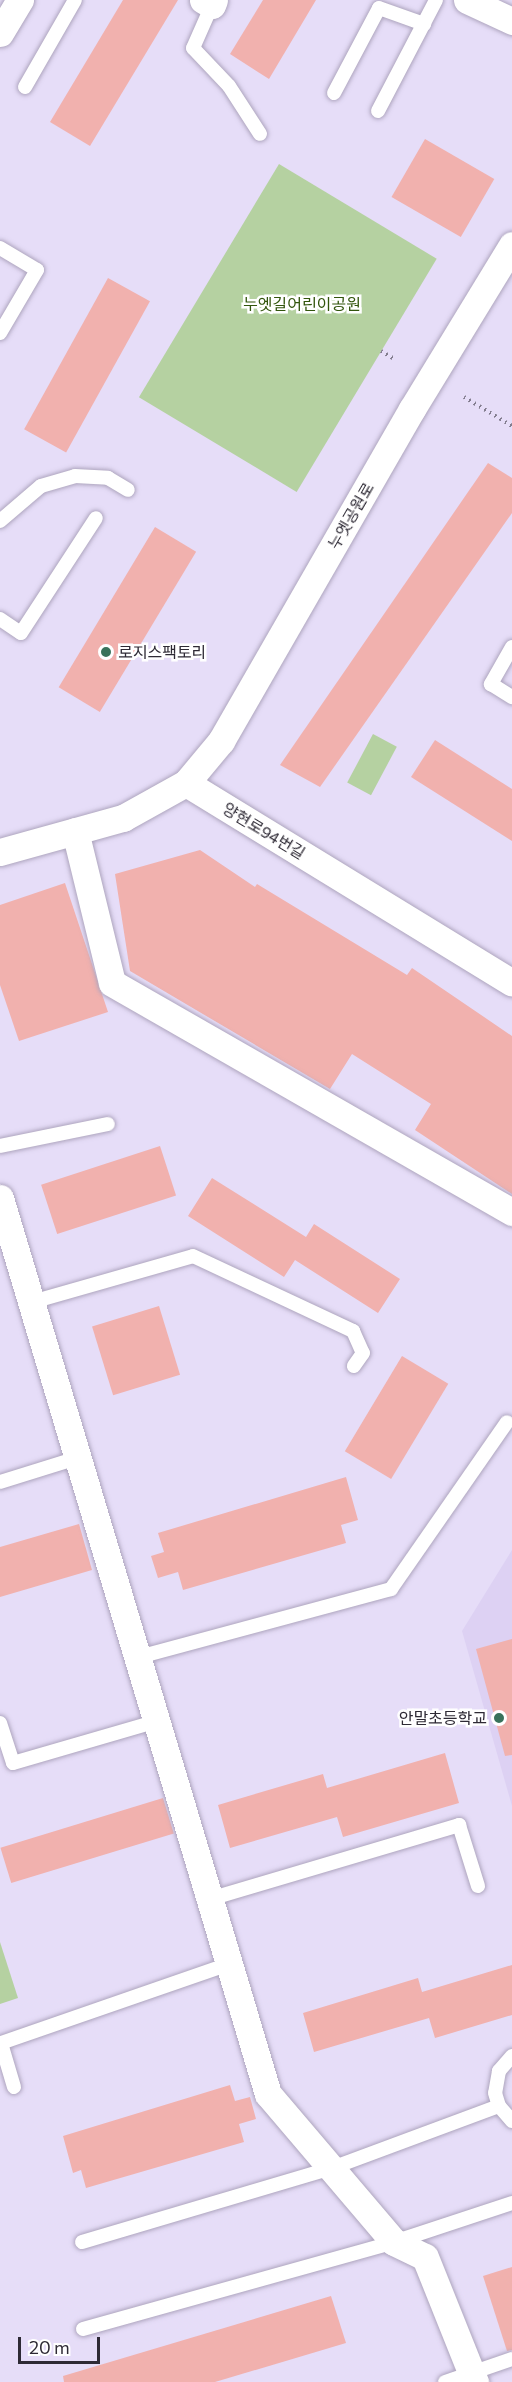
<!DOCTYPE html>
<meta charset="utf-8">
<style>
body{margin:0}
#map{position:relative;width:512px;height:2382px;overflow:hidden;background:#e6ddf8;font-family:Commissioner,"Noto Sans KR",sans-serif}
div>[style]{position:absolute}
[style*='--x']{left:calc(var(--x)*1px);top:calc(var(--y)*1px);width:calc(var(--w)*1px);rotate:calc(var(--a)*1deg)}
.built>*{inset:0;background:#ddd1f3}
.green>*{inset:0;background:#b5d1a1;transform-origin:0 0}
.building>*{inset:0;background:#f1b1ae;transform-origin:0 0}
.path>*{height:4px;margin-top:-2px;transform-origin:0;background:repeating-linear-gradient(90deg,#837d8f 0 1.5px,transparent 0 6px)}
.roads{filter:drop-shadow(0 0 2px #aea5be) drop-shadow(0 0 2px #aea5be)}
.service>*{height:14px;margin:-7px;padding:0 7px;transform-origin:7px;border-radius:7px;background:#fff}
.minor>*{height:27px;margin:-13.5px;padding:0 13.5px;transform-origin:13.5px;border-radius:13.5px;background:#fff}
.dots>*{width:16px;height:16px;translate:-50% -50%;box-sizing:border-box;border:3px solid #fff;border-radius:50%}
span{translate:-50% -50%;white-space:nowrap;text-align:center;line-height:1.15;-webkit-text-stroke:5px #fff;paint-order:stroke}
.park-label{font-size:16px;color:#32550c}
.street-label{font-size:16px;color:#2e2a35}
.poi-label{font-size:16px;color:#2e2a35}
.left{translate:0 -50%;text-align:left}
.right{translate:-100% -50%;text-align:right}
.scale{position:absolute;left:18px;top:2337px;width:82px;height:27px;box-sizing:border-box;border:3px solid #2e2a35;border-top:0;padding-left:8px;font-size:18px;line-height:21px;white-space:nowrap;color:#2e2a35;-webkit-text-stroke:4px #fff;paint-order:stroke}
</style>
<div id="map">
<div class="built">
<i style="clip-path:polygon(512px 1550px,512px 1806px,462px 1631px)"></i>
</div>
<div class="green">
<i style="left:279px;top:164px;width:184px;height:272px;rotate:31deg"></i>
<i style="left:373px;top:734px;width:27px;height:55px;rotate:28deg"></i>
<i style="clip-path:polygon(0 1942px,18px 1998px,0 2004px)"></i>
</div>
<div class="building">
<i style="clip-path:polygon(123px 0,178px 0,90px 146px,50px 122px)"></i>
<i style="clip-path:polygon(263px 0,316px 0,269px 79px,230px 54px)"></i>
<i style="left:425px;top:139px;width:80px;height:67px;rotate:30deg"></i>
<i style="left:108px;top:278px;width:48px;height:173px;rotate:29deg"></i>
<i style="clip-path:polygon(488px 463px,512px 478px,512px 513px,320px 787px,280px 765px)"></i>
<i style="left:155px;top:527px;width:48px;height:187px;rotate:31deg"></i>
<i style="clip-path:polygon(435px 740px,512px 789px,512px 841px,411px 777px)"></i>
<i style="clip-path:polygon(200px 850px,255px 887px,257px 884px,407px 975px,412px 968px,512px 1036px,512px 1194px,415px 1130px,431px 1104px,352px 1054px,330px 1089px,130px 971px,115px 874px)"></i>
<i style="clip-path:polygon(65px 883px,108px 1012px,19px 1041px,0 985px,0 905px)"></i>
<i style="left:160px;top:1146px;width:52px;height:125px;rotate:72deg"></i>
<i style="clip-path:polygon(212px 1178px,306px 1237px,314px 1224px,400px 1279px,378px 1313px,295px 1260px,284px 1277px,188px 1216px)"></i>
<i style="left:159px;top:1306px;width:72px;height:70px;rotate:73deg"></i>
<i style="left:402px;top:1356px;width:54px;height:111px;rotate:31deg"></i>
<i style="clip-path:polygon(346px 1477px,358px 1520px,341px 1525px,346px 1543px,183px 1590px,178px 1572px,158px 1578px,151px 1556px,164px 1552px,158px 1533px)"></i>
<i style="clip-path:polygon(79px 1524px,92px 1570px,0 1597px,0 1547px)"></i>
<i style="clip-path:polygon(512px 1639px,512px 1755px,505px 1756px,476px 1649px)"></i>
<i style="clip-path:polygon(445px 1753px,459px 1803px,343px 1837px,337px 1817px,230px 1848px,218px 1805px,323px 1774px,327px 1788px)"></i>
<i style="left:163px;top:1798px;width:37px;height:170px;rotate:73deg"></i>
<i style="clip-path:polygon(512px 1965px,512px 2015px,435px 2038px,429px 2018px,314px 2052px,303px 2013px,418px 1978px,422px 1992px)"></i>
<i style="clip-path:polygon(230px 2085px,235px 2101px,250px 2097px,256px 2119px,239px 2124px,244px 2142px,86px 2188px,81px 2170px,73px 2173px,63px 2136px)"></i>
<i style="clip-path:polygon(512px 2267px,512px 2350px,507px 2351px,483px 2276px)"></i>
<i style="clip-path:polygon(331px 2296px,346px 2343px,215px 2382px,64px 2382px,63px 2376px)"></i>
</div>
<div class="path">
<i style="--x:381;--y:351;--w:17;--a:31"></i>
<i style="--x:464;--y:397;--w:56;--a:31.1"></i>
</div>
<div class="roads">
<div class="service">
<i style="--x:212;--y:5;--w:47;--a:113.8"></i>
<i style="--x:193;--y:48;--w:52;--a:46.5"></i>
<i style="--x:229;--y:86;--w:57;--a:57.1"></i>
<i style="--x:25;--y:87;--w:100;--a:-60.1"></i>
<i style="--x:334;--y:93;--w:96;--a:-62.1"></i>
<i style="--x:379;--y:8;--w:48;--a:19.6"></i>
<i style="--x:378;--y:111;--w:125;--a:-62.4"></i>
<i style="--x:0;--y:248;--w:43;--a:30.7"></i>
<i style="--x:37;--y:270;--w:73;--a:120.4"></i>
<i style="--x:0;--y:521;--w:54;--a:-40.5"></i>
<i style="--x:41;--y:486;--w:35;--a:-16"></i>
<i style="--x:75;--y:476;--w:33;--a:3"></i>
<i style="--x:108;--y:478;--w:23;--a:31"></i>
<i style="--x:0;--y:619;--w:25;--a:34"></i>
<i style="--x:21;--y:633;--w:137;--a:-56.9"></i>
<i style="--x:512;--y:647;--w:43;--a:119.6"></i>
<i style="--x:491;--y:684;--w:25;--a:32"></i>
<i style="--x:0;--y:1146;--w:110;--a:-11.5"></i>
<i style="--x:32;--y:1302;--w:167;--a:-15.9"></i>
<i style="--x:193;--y:1256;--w:177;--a:25.1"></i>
<i style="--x:353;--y:1331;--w:24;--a:66"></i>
<i style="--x:363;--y:1353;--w:16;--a:125"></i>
<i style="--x:0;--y:1482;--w:81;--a:-17.3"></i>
<i style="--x:139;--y:1657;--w:261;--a:-15.1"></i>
<i style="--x:391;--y:1589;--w:203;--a:-55.2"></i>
<i style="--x:0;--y:1723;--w:42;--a:72"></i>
<i style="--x:13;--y:1763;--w:151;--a:-16.2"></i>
<i style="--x:213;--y:1898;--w:257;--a:-16.5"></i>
<i style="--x:459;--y:1825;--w:64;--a:72.7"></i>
<i style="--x:512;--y:2056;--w:20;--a:131"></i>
<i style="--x:499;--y:2071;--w:22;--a:100"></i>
<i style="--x:495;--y:2093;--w:14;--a:73"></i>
<i style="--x:499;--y:2106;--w:20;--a:49"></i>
<i style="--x:14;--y:2087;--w:46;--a:-106.5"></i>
<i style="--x:1;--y:2043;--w:244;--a:-19.1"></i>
<i style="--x:82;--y:2242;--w:261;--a:-16.5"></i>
<i style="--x:332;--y:2168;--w:178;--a:-20.4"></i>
<i style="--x:83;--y:2329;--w:323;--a:-15.6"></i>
<i style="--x:394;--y:2242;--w:124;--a:-18.3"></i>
<i style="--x:445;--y:2382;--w:71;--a:-18.9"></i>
</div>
<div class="minor">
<i style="--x:203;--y:0;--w:10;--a:29"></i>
<i style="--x:212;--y:5;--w:5;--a:-68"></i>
<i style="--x:467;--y:0;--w:50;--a:25"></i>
<i style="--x:0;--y:33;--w:39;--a:-59"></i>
<i style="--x:186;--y:783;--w:55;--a:-50.2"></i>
<i style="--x:221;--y:741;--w:383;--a:-60.1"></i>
<i style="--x:412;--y:409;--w:192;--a:-58.6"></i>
<i style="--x:75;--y:831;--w:156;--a:76.3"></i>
<i style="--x:112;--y:983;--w:461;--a:29.8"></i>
<i style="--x:0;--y:852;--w:128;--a:-15.5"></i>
<i style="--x:123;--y:818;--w:72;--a:-29.1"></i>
<i style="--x:186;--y:783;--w:382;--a:31.5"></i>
<i style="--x:0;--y:1198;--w:935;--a:73.35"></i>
<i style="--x:268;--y:2094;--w:194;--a:49.6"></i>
<i style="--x:394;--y:2242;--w:34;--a:26"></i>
<i style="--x:425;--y:2257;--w:135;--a:68.2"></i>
</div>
</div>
<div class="dots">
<i style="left:106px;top:652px;background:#39725b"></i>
<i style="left:499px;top:1718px;background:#39725b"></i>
</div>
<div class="park-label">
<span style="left:302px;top:304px">누엣길어린이공원</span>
</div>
<div class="street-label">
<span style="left:351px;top:516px;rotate:-60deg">누엣공원로</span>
<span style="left:264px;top:831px;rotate:31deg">양현로94번길</span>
</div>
<div class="poi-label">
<span class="left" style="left:118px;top:652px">로지스팩토리</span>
<span class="right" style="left:487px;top:1718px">안말초등학교</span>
</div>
<div class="scale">20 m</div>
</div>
